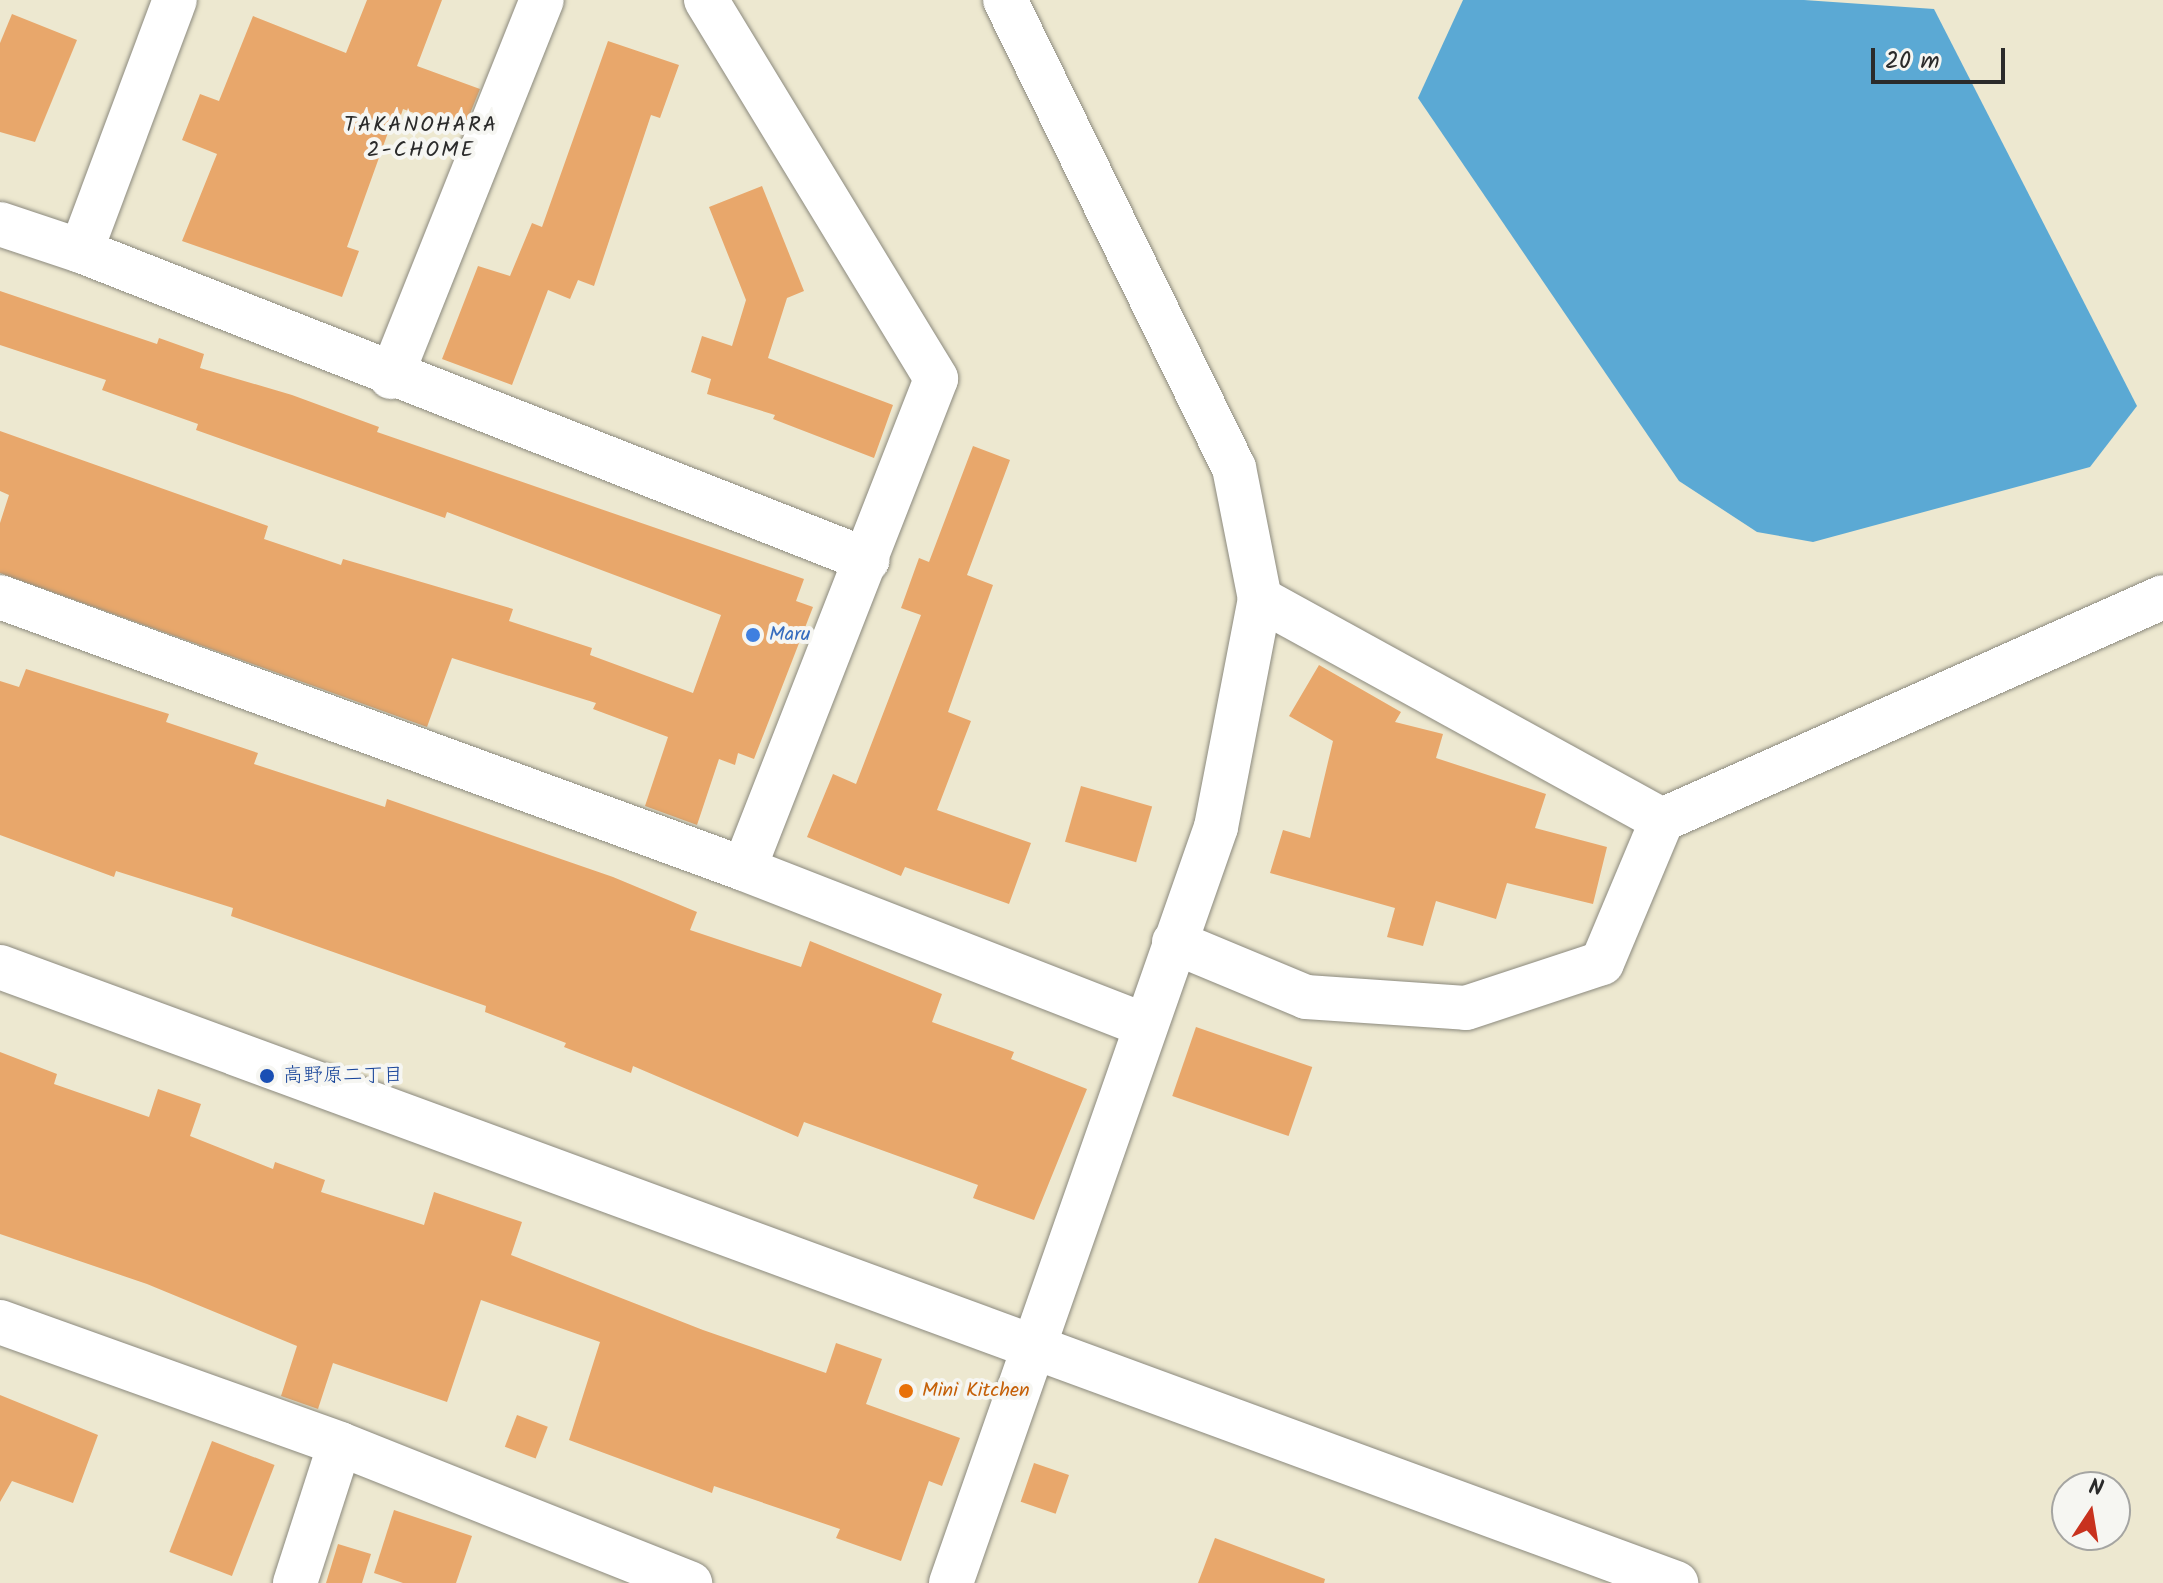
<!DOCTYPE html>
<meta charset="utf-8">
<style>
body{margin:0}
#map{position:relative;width:2163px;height:1583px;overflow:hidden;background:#ede8d0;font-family:Kalam,"Klee One",sans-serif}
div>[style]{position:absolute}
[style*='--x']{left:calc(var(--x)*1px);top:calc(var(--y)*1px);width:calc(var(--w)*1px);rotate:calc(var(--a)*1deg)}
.water>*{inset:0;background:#5ba9d4}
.building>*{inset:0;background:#e8a76b;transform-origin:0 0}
.roads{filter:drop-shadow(0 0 2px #8c8a7e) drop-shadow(0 0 2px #8c8a7e)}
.minor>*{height:44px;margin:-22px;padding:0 22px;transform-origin:22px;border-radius:22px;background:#fff}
.dots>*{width:22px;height:22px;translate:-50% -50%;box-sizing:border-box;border:4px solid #f6f6f2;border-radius:50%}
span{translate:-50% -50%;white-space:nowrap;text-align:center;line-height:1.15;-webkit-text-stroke:8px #f6f6f2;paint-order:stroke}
.shop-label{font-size:20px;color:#366cbe}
.left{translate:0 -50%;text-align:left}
.transit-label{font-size:20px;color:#164399}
.food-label{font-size:20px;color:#c56008}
.neighbourhood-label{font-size:22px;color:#2b2b2b;letter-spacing:2px}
.north{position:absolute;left:2051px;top:1471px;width:80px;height:80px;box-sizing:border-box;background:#f6f6f2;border:2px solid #a5a5a2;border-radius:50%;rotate:12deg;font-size:22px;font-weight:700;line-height:32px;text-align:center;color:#2b2b2b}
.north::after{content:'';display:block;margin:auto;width:28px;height:36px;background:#c8321e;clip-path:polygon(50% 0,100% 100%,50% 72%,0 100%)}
.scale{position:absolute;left:1871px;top:48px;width:134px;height:36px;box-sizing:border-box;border:4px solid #2b2b2b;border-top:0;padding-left:10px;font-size:24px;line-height:28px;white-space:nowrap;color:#2b2b2b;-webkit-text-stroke:6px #f6f6f2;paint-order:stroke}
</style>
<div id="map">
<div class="water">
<i style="clip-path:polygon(1463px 0,1804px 0,1934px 9px,2137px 406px,2090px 467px,1813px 542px,1757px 532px,1679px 481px,1418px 98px)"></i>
</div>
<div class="building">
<i style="clip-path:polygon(367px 0,442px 0,417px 66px,480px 89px,463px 131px,403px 109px,401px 115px,395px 113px,347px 247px,359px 251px,342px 297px,182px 241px,217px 154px,182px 140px,200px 94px,219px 101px,253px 16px,346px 53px)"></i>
<i style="clip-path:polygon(12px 14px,77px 40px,35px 142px,0 132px,0 43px)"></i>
<i style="clip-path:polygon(608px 41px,679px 65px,660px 118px,651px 115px,594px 286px,578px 280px,570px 299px,548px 290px,512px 385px,442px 359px,478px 266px,510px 276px,532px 223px,542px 227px)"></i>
<i style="clip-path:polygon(762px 186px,804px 291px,787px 298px,768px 358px,893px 405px,874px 458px,773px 419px,775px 415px,707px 394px,711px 379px,691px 372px,702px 336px,732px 346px,746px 300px,709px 207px)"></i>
<i style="clip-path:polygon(0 291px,157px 344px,159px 338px,204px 354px,200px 368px,292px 395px,379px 427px,377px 432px,804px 579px,796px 601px,813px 607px,754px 759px,738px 753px,735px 765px,719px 759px,697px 825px,645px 806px,668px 737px,593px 709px,596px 703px,452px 658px,427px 727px,0 573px,0 523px,9px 495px,0 491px,0 431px,268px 526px,264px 539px,341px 565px,343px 559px,513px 609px,509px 621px,592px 648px,590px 655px,693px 693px,721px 615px,447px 512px,445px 518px,196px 430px,198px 424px,102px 390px,106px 380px,0 345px)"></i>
<i style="clip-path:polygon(973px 446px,1010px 460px,967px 575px,993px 585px,948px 712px,971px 721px,937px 810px,1031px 843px,1009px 904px,905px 867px,901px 876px,807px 837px,833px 774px,856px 784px,921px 615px,901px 608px,919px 558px,929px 562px)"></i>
<i style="clip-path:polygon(1319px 665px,1401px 712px,1395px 722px,1443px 734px,1436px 758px,1546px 794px,1535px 828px,1607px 847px,1593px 904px,1507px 883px,1496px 919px,1436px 901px,1423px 946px,1387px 937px,1395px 908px,1270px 873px,1283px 830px,1310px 838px,1333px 741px,1289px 716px)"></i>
<i style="clip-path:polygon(26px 669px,169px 714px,166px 722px,258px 753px,254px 764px,385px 807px,387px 799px,613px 877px,697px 912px,690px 930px,801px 967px,810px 941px,942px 994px,932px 1022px,1014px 1052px,1011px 1059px,1087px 1089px,1034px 1220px,973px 1198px,978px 1185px,804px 1122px,798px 1137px,633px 1066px,631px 1073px,564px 1047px,566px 1043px,485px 1012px,486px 1006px,231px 916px,233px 908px,116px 871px,114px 877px,0 835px,0 681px,19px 687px)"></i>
<i style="left:1081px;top:786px;width:74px;height:58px;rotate:16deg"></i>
<i style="left:1196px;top:1027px;width:123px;height:73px;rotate:19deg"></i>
<i style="clip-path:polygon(0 1052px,57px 1074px,54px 1084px,149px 1117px,158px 1089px,201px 1104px,190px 1136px,273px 1169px,275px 1162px,325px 1180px,321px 1192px,424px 1225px,434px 1192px,522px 1222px,511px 1255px,703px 1330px,826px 1373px,836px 1343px,882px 1359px,866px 1404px,960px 1438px,942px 1486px,929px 1481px,901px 1561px,836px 1538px,840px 1529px,714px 1486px,712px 1493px,569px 1440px,600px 1342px,481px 1300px,447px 1402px,333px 1363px,318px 1409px,281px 1396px,297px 1346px,147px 1284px,0 1234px)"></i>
<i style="clip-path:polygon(0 1395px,98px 1435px,73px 1503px,12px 1481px,0 1502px)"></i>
<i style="left:517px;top:1415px;width:33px;height:34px;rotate:21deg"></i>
<i style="left:212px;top:1441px;width:67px;height:119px;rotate:21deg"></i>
<i style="left:1034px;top:1463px;width:37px;height:41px;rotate:19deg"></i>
<i style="clip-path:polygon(394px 1510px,472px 1536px,456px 1583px,403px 1583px,374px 1573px)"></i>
<i style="clip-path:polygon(1215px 1538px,1325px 1579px,1324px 1583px,1198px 1583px)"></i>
<i style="clip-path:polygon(338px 1544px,371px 1554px,362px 1583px,326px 1583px)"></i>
</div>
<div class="roads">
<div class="minor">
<i style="--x:706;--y:0;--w:443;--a:58.7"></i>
<i style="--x:936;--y:379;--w:526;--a:111.4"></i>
<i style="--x:0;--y:224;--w:85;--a:18.4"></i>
<i style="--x:81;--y:251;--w:845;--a:21.46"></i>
<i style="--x:81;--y:251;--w:268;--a:-69.5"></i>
<i style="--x:391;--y:377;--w:406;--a:-68.2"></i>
<i style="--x:0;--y:597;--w:792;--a:20.08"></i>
<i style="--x:744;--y:869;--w:429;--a:21.3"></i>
<i style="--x:1260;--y:599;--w:459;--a:28.8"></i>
<i style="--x:1174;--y:942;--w:143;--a:22.6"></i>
<i style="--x:1306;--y:997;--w:160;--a:3.9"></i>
<i style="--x:1466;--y:1008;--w:143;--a:-18.3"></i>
<i style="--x:1602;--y:963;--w:155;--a:-67.2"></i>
<i style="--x:1662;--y:820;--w:548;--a:-23.99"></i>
<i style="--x:0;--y:967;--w:1786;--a:20.18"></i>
<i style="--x:0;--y:1322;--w:361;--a:19.7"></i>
<i style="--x:340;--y:1444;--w:377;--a:21.7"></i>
<i style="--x:295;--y:1583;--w:146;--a:-72.1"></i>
<i style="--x:951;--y:1583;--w:801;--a:-70.68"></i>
<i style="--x:1216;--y:827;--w:232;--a:-79.1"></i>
<i style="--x:1260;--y:599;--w:134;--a:-101.2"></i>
<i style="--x:1234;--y:468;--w:521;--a:-116.07"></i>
</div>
</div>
<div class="dots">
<i style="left:753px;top:635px;background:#3f7fe0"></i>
<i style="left:267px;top:1076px;background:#1a4fb4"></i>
<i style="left:906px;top:1391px;background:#e8710a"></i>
</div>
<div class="shop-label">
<span class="left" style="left:769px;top:635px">Maru</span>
</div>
<div class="transit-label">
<span class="left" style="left:283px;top:1076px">高野原二丁目</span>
</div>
<div class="food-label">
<span class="left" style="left:922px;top:1391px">Mini Kitchen</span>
</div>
<div class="neighbourhood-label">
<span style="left:421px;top:138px">TAKANOHARA<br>2-CHOME</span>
</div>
<div class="north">N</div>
<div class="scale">20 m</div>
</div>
